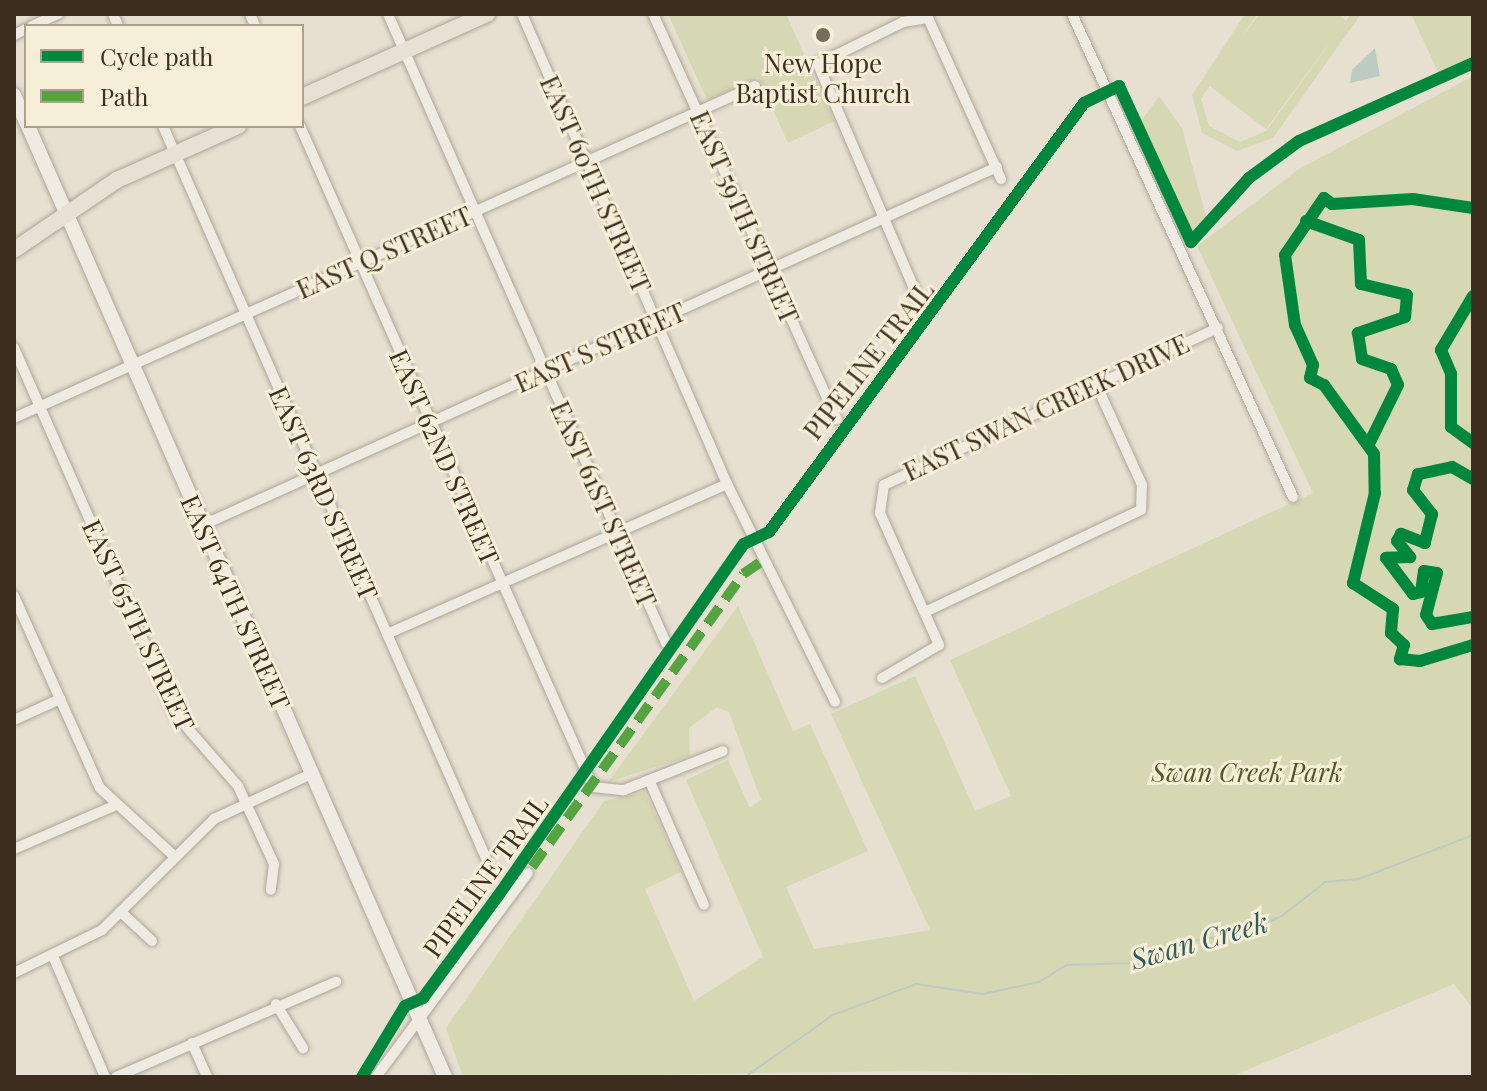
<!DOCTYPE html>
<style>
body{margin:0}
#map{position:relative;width:1487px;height:1091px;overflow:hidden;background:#e7e0d1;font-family:"Playfair Display",serif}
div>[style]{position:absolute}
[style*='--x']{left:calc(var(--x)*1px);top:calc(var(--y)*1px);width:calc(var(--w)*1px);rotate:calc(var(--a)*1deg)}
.green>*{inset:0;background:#d6d7b3}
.water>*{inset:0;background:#bcccc2}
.stream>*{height:2px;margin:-1px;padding:0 1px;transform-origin:1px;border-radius:1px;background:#bcccc2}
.roads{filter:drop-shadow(0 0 2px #ada599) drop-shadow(0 0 2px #ada599)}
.street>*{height:10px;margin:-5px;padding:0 5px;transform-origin:5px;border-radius:5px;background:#efebe3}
.secondary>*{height:14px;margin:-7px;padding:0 7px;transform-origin:7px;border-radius:7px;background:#efebe3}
.primary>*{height:16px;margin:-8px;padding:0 8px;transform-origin:8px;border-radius:8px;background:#e6e1d4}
.quiet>*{height:10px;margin-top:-5px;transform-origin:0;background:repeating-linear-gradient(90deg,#54a441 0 20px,transparent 0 30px)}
.cycleway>*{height:12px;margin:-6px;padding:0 6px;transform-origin:6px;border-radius:6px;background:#00873e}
.dots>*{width:22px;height:22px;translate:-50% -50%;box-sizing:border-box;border:4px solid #f7eed8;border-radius:50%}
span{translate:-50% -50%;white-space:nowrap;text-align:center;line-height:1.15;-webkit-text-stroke:6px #f7eed8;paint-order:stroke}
.poi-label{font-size:26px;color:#3d2e20}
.street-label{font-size:26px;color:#3d2e20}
.park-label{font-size:26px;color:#4d5a26;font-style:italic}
.water-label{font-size:28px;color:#2f5d5a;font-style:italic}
.frame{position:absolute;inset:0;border:16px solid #3d2e20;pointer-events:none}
.legend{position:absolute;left:24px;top:24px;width:280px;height:104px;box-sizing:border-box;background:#f7eed8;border:2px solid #ada18e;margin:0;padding:10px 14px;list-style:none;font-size:24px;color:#3d2e20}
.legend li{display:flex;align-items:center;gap:16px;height:40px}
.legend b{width:40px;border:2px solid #ada18e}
</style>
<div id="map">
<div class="green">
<i style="clip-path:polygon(668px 14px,786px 14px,834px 121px,788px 143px,758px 77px,707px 100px)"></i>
<i style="clip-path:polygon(1245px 14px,1257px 14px,1201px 99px,1209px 126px,1240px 142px,1266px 131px,1351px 14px,1361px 14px,1273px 138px,1237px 151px,1202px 133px,1192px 95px)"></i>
<i style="clip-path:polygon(1259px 14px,1338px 14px,1346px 21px,1266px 129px,1207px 84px)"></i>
<i style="clip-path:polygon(1411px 14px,1473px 14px,1473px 59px,1439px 74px)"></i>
<i style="clip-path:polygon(1473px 76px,1473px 1009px,1454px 984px,1230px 1077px,915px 1071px,463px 1077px,446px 1028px,604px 801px,645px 792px,681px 872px,645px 889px,694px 1001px,763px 957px,686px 780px,728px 760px,750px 808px,761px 800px,729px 712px,717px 707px,689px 728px,690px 756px,608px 782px,738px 606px,793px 731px,810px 724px,868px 851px,786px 887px,814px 949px,930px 930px,831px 714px,915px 676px,975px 811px,1011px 796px,950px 660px,1313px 493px,1197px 246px,1299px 169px)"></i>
<i style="clip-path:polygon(1159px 96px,1182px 128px,1207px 220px,1191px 237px,1139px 124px)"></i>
</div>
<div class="water">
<i style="clip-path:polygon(1375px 48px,1380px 76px,1350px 83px,1352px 70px)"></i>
</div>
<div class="stream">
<i style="--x:745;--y:1077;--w:108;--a:-35.2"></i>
<i style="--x:833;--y:1015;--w:89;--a:-20.5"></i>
<i style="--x:916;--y:984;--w:68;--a:8.5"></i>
<i style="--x:983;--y:994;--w:57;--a:-12.1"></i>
<i style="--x:1039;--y:982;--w:32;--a:-32"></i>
<i style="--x:1066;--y:965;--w:71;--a:-1.6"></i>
<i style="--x:1137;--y:963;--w:32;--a:-32"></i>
<i style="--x:1164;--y:946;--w:82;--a:-9.8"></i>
<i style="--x:1245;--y:932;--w:40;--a:-23.4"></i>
<i style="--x:1282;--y:916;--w:55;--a:-38.3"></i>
<i style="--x:1325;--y:882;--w:34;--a:-5"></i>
<i style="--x:1359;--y:879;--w:122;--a:-21.1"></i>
</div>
<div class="roads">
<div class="street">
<i style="--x:113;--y:14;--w:13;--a:67"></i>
<i style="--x:250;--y:14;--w:13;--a:67"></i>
<i style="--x:388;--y:14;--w:688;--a:66.16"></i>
<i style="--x:522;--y:14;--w:513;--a:66.43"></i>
<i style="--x:727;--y:484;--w:243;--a:63.6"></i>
<i style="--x:653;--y:14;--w:445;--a:65.6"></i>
<i style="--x:1072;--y:14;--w:531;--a:65.41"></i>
<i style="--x:32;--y:26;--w:29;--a:-25"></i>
<i style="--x:14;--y:35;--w:13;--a:-27"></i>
<i style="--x:163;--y:126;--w:800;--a:66.19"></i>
<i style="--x:300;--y:126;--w:723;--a:66.09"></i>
<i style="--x:593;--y:787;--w:31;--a:6"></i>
<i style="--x:624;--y:790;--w:106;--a:-21.5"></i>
<i style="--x:922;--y:307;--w:264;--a:-113.2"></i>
<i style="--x:818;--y:64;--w:95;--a:-26.3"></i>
<i style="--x:903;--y:22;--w:25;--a:-9"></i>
<i style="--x:928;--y:18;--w:177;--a:65.6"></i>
<i style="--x:14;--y:348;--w:401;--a:66.2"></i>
<i style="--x:176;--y:715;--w:94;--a:48.9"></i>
<i style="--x:238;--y:786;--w:86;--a:65.2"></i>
<i style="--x:274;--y:864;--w:26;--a:97"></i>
<i style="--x:14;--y:418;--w:812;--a:-24.13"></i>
<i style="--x:203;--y:525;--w:871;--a:-24.27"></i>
<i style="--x:14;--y:596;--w:210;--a:65.9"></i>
<i style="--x:100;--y:788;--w:102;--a:42.6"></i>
<i style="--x:925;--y:612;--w:239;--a:-25.3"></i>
<i style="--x:1141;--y:510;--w:25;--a:-88"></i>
<i style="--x:1142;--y:485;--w:111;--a:-114.5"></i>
<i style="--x:387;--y:634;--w:372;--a:-23.8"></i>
<i style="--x:882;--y:678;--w:66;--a:-30.1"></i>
<i style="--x:939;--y:645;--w:145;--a:-114.1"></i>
<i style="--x:880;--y:513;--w:28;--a:-82"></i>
<i style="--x:884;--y:485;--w:369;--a:-25.2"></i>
<i style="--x:14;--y:720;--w:51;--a:-24.5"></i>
<i style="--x:650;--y:782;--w:134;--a:66.3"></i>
<i style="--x:14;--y:849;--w:109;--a:-23.3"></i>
<i style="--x:122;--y:913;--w:41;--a:43"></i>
<i style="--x:53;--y:956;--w:132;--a:66.7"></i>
<i style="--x:14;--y:973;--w:98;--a:-26"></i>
<i style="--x:102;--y:930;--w:158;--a:-44.7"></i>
<i style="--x:214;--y:819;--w:107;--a:-24.9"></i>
<i style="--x:276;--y:1004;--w:52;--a:58.5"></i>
<i style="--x:192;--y:1043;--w:37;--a:66"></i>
<i style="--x:116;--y:1077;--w:240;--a:-23.4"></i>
<i style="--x:376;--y:1077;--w:254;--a:-53.3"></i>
</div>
<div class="secondary">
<i style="--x:14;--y:95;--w:30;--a:66"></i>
<i style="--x:28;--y:126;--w:1038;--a:66.32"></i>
</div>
<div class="primary">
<i style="--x:302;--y:97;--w:203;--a:-24.2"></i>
<i style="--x:14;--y:250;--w:125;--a:-34.2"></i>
<i style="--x:117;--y:180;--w:133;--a:-24.1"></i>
</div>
</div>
<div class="quiet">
<i style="--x:532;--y:867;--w:361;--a:-54.2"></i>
<i style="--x:743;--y:574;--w:25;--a:-34"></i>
</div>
<div class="cycleway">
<i style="--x:1473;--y:208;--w:61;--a:-171.5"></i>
<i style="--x:1413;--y:199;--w:81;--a:176.5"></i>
<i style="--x:1332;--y:204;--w:10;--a:-143"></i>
<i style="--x:1324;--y:198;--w:69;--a:124.4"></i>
<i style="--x:1285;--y:255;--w:71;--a:81.9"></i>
<i style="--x:1295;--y:325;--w:44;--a:65.8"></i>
<i style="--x:1313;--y:365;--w:13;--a:103"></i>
<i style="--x:1310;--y:378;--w:16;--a:27"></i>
<i style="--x:1324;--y:385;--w:85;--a:54.1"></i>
<i style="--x:1374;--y:454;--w:39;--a:89"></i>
<i style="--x:1375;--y:493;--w:93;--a:103.7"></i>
<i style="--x:1353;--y:583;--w:48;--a:33"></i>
<i style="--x:1393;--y:609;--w:24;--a:95"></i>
<i style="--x:1391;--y:633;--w:18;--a:43"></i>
<i style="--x:1404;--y:645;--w:15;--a:106"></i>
<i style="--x:1400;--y:659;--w:20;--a:6"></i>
<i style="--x:1420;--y:661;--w:55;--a:-16.8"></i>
<i style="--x:1306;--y:221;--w:56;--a:19.7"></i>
<i style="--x:1359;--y:240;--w:44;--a:87.4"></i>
<i style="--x:1361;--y:284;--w:47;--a:13.4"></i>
<i style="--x:1407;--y:295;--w:22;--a:95"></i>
<i style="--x:1405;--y:317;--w:50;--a:161.2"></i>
<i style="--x:1358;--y:333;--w:26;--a:81"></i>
<i style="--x:1362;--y:359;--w:31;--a:19"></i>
<i style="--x:1391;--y:369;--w:17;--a:66"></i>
<i style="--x:1398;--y:385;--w:64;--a:116.2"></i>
<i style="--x:1473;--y:296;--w:63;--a:120.7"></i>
<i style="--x:1441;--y:350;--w:26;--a:67"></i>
<i style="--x:1451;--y:374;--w:53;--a:90"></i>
<i style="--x:1451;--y:427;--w:27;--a:36"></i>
<i style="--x:1473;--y:479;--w:24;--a:-150"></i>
<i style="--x:1452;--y:467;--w:35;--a:168"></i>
<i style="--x:1418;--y:474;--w:17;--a:107"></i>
<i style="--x:1413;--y:490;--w:31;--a:52"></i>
<i style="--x:1432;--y:514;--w:30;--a:104"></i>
<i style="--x:1425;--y:543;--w:26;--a:-159"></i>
<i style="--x:1401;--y:534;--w:8;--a:120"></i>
<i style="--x:1397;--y:541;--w:21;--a:51"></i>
<i style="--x:1410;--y:557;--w:24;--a:178"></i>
<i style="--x:1386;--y:558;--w:45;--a:53.1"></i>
<i style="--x:1413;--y:594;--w:8;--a:-14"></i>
<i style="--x:1421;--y:592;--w:21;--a:-82"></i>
<i style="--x:1424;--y:571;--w:13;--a:9"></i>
<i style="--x:1437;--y:573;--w:43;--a:104.7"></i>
<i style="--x:1426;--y:615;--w:11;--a:56"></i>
<i style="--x:1432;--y:624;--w:42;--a:-9.7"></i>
<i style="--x:362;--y:1077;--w:83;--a:-58.8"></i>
<i style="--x:405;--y:1006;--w:20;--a:-24"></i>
<i style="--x:423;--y:998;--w:127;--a:-53.7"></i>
<i style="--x:498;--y:896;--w:429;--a:-55.1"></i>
<i style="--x:744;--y:544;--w:28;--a:-26"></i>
<i style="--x:769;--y:532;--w:532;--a:-53.71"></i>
<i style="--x:1084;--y:103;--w:39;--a:-26"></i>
<i style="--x:1119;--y:86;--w:172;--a:65.2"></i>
<i style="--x:1191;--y:242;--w:86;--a:-47.8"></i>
<i style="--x:1249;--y:178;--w:62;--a:-36.5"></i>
<i style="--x:1299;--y:141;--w:191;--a:-24.1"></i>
</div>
<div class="dots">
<i style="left:823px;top:35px;background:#786c5e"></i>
</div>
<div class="poi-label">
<span style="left:823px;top:78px">New Hope<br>Baptist Church</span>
</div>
<div class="street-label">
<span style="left:596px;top:184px;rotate:66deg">EAST 60TH STREET</span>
<span style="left:745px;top:217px;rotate:66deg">EAST 59TH STREET</span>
<span style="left:384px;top:252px;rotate:-24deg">EAST Q STREET</span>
<span style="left:600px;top:347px;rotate:-24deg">EAST S STREET</span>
<span style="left:868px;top:360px;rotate:-52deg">PIPELINE TRAIL</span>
<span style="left:1046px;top:407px;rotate:-25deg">EAST SWAN CREEK DRIVE</span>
<span style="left:445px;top:457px;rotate:66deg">EAST 62ND STREET</span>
<span style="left:324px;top:493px;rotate:66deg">EAST 63RD STREET</span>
<span style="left:604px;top:504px;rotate:66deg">EAST 61ST STREET</span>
<span style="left:236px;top:602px;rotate:66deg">EAST 64TH STREET</span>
<span style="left:139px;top:625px;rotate:65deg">EAST 65TH STREET</span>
<span style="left:485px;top:876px;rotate:-54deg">PIPELINE TRAIL</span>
</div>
<div class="park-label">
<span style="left:1247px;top:772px">Swan Creek Park</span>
</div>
<div class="water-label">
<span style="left:1199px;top:940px;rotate:-16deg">Swan Creek</span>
</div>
<div class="frame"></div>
<ul class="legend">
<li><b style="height:10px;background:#00873e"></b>Cycle path</li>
<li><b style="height:10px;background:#54a441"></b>Path</li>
</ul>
</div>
